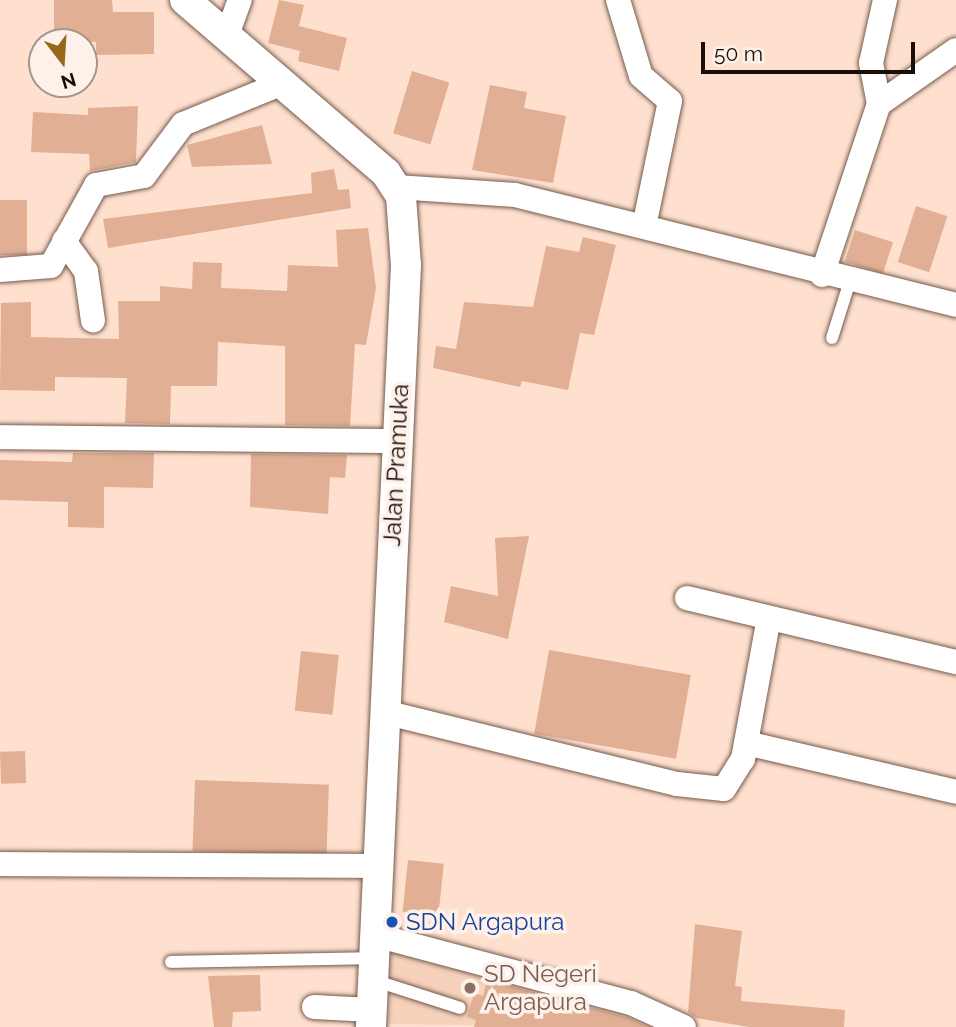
<!DOCTYPE html>
<style>
body{margin:0}
#map{position:relative;width:956px;height:1027px;overflow:hidden;background:#ffe0cf;font-family:Raleway,sans-serif}
div>[style]{position:absolute}
[style*='--x']{left:calc(var(--x)*1px);top:calc(var(--y)*1px);width:calc(var(--w)*1px);rotate:calc(var(--a)*1deg)}
.built>*{inset:0;background:#f6d1bc}
.building>*{inset:0;background:#e0af94;transform-origin:0 0}
.roads{filter:drop-shadow(0 0 2px #755a4c) drop-shadow(0 0 2px #755a4c)}
.service>*{height:12px;margin:-6px;padding:0 6px;transform-origin:6px;border-radius:6px;background:#fff}
.minor>*{height:24px;margin:-12px;padding:0 12px;transform-origin:12px;border-radius:12px;background:#fff}
.tertiary>*{height:30px;margin:-15px;padding:0 15px;transform-origin:15px;border-radius:15px;background:#fff}
.dots>*{width:19px;height:19px;translate:-50% -50%;box-sizing:border-box;border:4px solid #fef1ea;border-radius:50%}
span{translate:-50% -50%;white-space:nowrap;text-align:center;line-height:1.15;-webkit-text-stroke:7px #fef1ea;paint-order:stroke}
.street-label{font-size:24px;color:#190f09}
.transit-label{font-size:24px;color:#164399}
.left{translate:0 -50%;text-align:left}
.education-label{font-size:24px;color:#785e54}
.north{position:absolute;left:28px;top:28px;width:70px;height:70px;box-sizing:border-box;background:#fef1ea;border:2px solid #a29790;border-radius:50%;rotate:163deg;font-size:19px;font-weight:700;line-height:28px;text-align:center;color:#190f09}
.north::after{content:'';display:block;margin:auto;width:24px;height:32px;background:#99671b;clip-path:polygon(50% 0,100% 100%,50% 72%,0 100%)}
.scale{position:absolute;left:701px;top:42px;width:214px;height:32px;box-sizing:border-box;border:4px solid #190f09;border-top:0;padding-left:9px;font-size:21px;line-height:24px;white-space:nowrap;color:#190f09;-webkit-text-stroke:5px #fef1ea;paint-order:stroke}
</style>
<div id="map">
<div class="built">
<i style="clip-path:polygon(392px 945px,639px 1014px,653px 1027px,388px 1024px)"></i>
</div>
<div class="building">
<i style="clip-path:polygon(54px 0,112px 0,113px 12px,154px 12px,154px 54px,96px 55px,96px 42px,54px 42px)"></i>
<i style="clip-path:polygon(279px 0,304px 5px,299px 26px,347px 38px,339px 71px,298px 61px,300px 51px,268px 43px)"></i>
<i style="left:412px;top:71px;width:39px;height:65px;rotate:17deg"></i>
<i style="clip-path:polygon(490px 85px,527px 92px,524px 108px,566px 116px,553px 183px,472px 170px)"></i>
<i style="clip-path:polygon(138px 106px,136px 162px,90px 171px,89px 154px,31px 152px,33px 112px,88px 115px,88px 108px)"></i>
<i style="clip-path:polygon(262px 125px,272px 164px,192px 167px,187px 145px)"></i>
<i style="clip-path:polygon(334px 169px,338px 190px,349px 189px,351px 208px,108px 248px,103px 219px,312px 193px,311px 173px)"></i>
<i style="left:0;top:200px;width:27px;height:55px"></i>
<i style="left:916px;top:206px;width:33px;height:59px;rotate:18deg"></i>
<i style="clip-path:polygon(368px 228px,376px 288px,366px 345px,355px 344px,350px 426px,285px 425px,285px 346px,218px 342px,217px 386px,171px 386px,170px 424px,125px 423px,127px 378px,55px 377px,55px 391px,0 390px,1px 303px,31px 302px,31px 337px,119px 339px,118px 301px,160px 301px,160px 286px,192px 289px,193px 262px,222px 263px,221px 288px,287px 291px,288px 265px,338px 267px,336px 230px)"></i>
<i style="left:855px;top:230px;width:40px;height:33px;rotate:18deg"></i>
<i style="clip-path:polygon(583px 237px,616px 245px,594px 335px,580px 333px,568px 390px,522px 381px,520px 387px,433px 368px,436px 346px,456px 349px,464px 302px,533px 307px,546px 246px,579px 252px)"></i>
<i style="clip-path:polygon(73px 453px,154px 453px,153px 488px,104px 487px,104px 528px,68px 527px,68px 502px,0 500px,0 460px,72px 462px)"></i>
<i style="clip-path:polygon(251px 454px,347px 455px,345px 478px,330px 477px,328px 514px,250px 507px)"></i>
<i style="clip-path:polygon(529px 536px,508px 639px,444px 622px,451px 586px,498px 596px,495px 538px)"></i>
<i style="left:549px;top:650px;width:144px;height:85px;rotate:10deg"></i>
<i style="left:301px;top:651px;width:38px;height:60px;rotate:6deg"></i>
<i style="left:25px;top:751px;width:32px;height:25px;rotate:88deg"></i>
<i style="left:195px;top:780px;width:134px;height:71px;rotate:2deg"></i>
<i style="left:408px;top:860px;width:36px;height:52px;rotate:6deg"></i>
<i style="clip-path:polygon(695px 924px,742px 931px,735px 986px,742px 987px,741px 1001px,845px 1010px,844px 1027px,749px 1027px,696px 1018px,688px 1012px)"></i>
<i style="clip-path:polygon(260px 975px,261px 1011px,233px 1012px,232px 1027px,214px 1027px,208px 976px)"></i>
<i style="clip-path:polygon(487px 980px,626px 1017px,648px 1027px,474px 1027px,476px 1020px,467px 1017px,474px 993px,483px 996px)"></i>
</div>
<div class="roads">
<div class="service">
<i style="--x:832;--y:338;--w:60;--a:-72.5"></i>
<i style="--x:171;--y:962;--w:203;--a:-1.1"></i>
<i style="--x:373;--y:980;--w:91;--a:17.8"></i>
</div>
<div class="minor">
<i style="--x:618;--y:0;--w:79;--a:73.2"></i>
<i style="--x:641;--y:76;--w:38;--a:41"></i>
<i style="--x:670;--y:101;--w:128;--a:101.7"></i>
<i style="--x:227;--y:35;--w:37;--a:-70"></i>
<i style="--x:879;--y:104;--w:42;--a:-101"></i>
<i style="--x:871;--y:63;--w:65;--a:-77.5"></i>
<i style="--x:397;--y:187;--w:118;--a:3.9"></i>
<i style="--x:515;--y:195;--w:455;--a:14"></i>
<i style="--x:64;--y:241;--w:37;--a:54"></i>
<i style="--x:86;--y:271;--w:50;--a:82"></i>
<i style="--x:0;--y:270;--w:51;--a:-4.5"></i>
<i style="--x:51;--y:266;--w:93;--a:-60.9"></i>
<i style="--x:96;--y:185;--w:49;--a:-10.6"></i>
<i style="--x:144;--y:176;--w:65;--a:-53.1"></i>
<i style="--x:183;--y:124;--w:108;--a:-22.3"></i>
<i style="--x:822;--y:275;--w:180;--a:-71.6"></i>
<i style="--x:879;--y:104;--w:94;--a:-35"></i>
<i style="--x:0;--y:437;--w:397;--a:0.6"></i>
<i style="--x:687;--y:598;--w:277;--a:13.4"></i>
<i style="--x:384;--y:712;--w:302;--a:13.8"></i>
<i style="--x:677;--y:784;--w:47;--a:6.1"></i>
<i style="--x:724;--y:789;--w:36;--a:-58"></i>
<i style="--x:743;--y:759;--w:143;--a:-79.6"></i>
<i style="--x:746;--y:743;--w:216;--a:13.1"></i>
<i style="--x:0;--y:864;--w:378;--a:0.3"></i>
<i style="--x:375;--y:935;--w:265;--a:14.9"></i>
<i style="--x:631;--y:1003;--w:58;--a:24.4"></i>
<i style="--x:314;--y:1007;--w:58;--a:3"></i>
</div>
<div class="tertiary">
<i style="--x:185;--y:0;--w:265;--a:40.7"></i>
<i style="--x:386;--y:173;--w:27;--a:57"></i>
<i style="--x:401;--y:196;--w:69;--a:85.9"></i>
<i style="--x:406;--y:265;--w:763;--a:92.63"></i>
</div>
</div>
<div class="dots">
<i style="left:392px;top:922px;background:#1a4fb4"></i>
<i style="left:470px;top:988px;background:#8d6e63"></i>
</div>
<div class="street-label">
<span style="left:396px;top:465px;rotate:-87deg">Jalan Pramuka</span>
</div>
<div class="transit-label">
<span class="left" style="left:406px;top:922px">SDN Argapura</span>
</div>
<div class="education-label">
<span class="left" style="left:484px;top:988px">SD Negeri<br>Argapura</span>
</div>
<div class="north">N</div>
<div class="scale">50 m</div>
</div>
